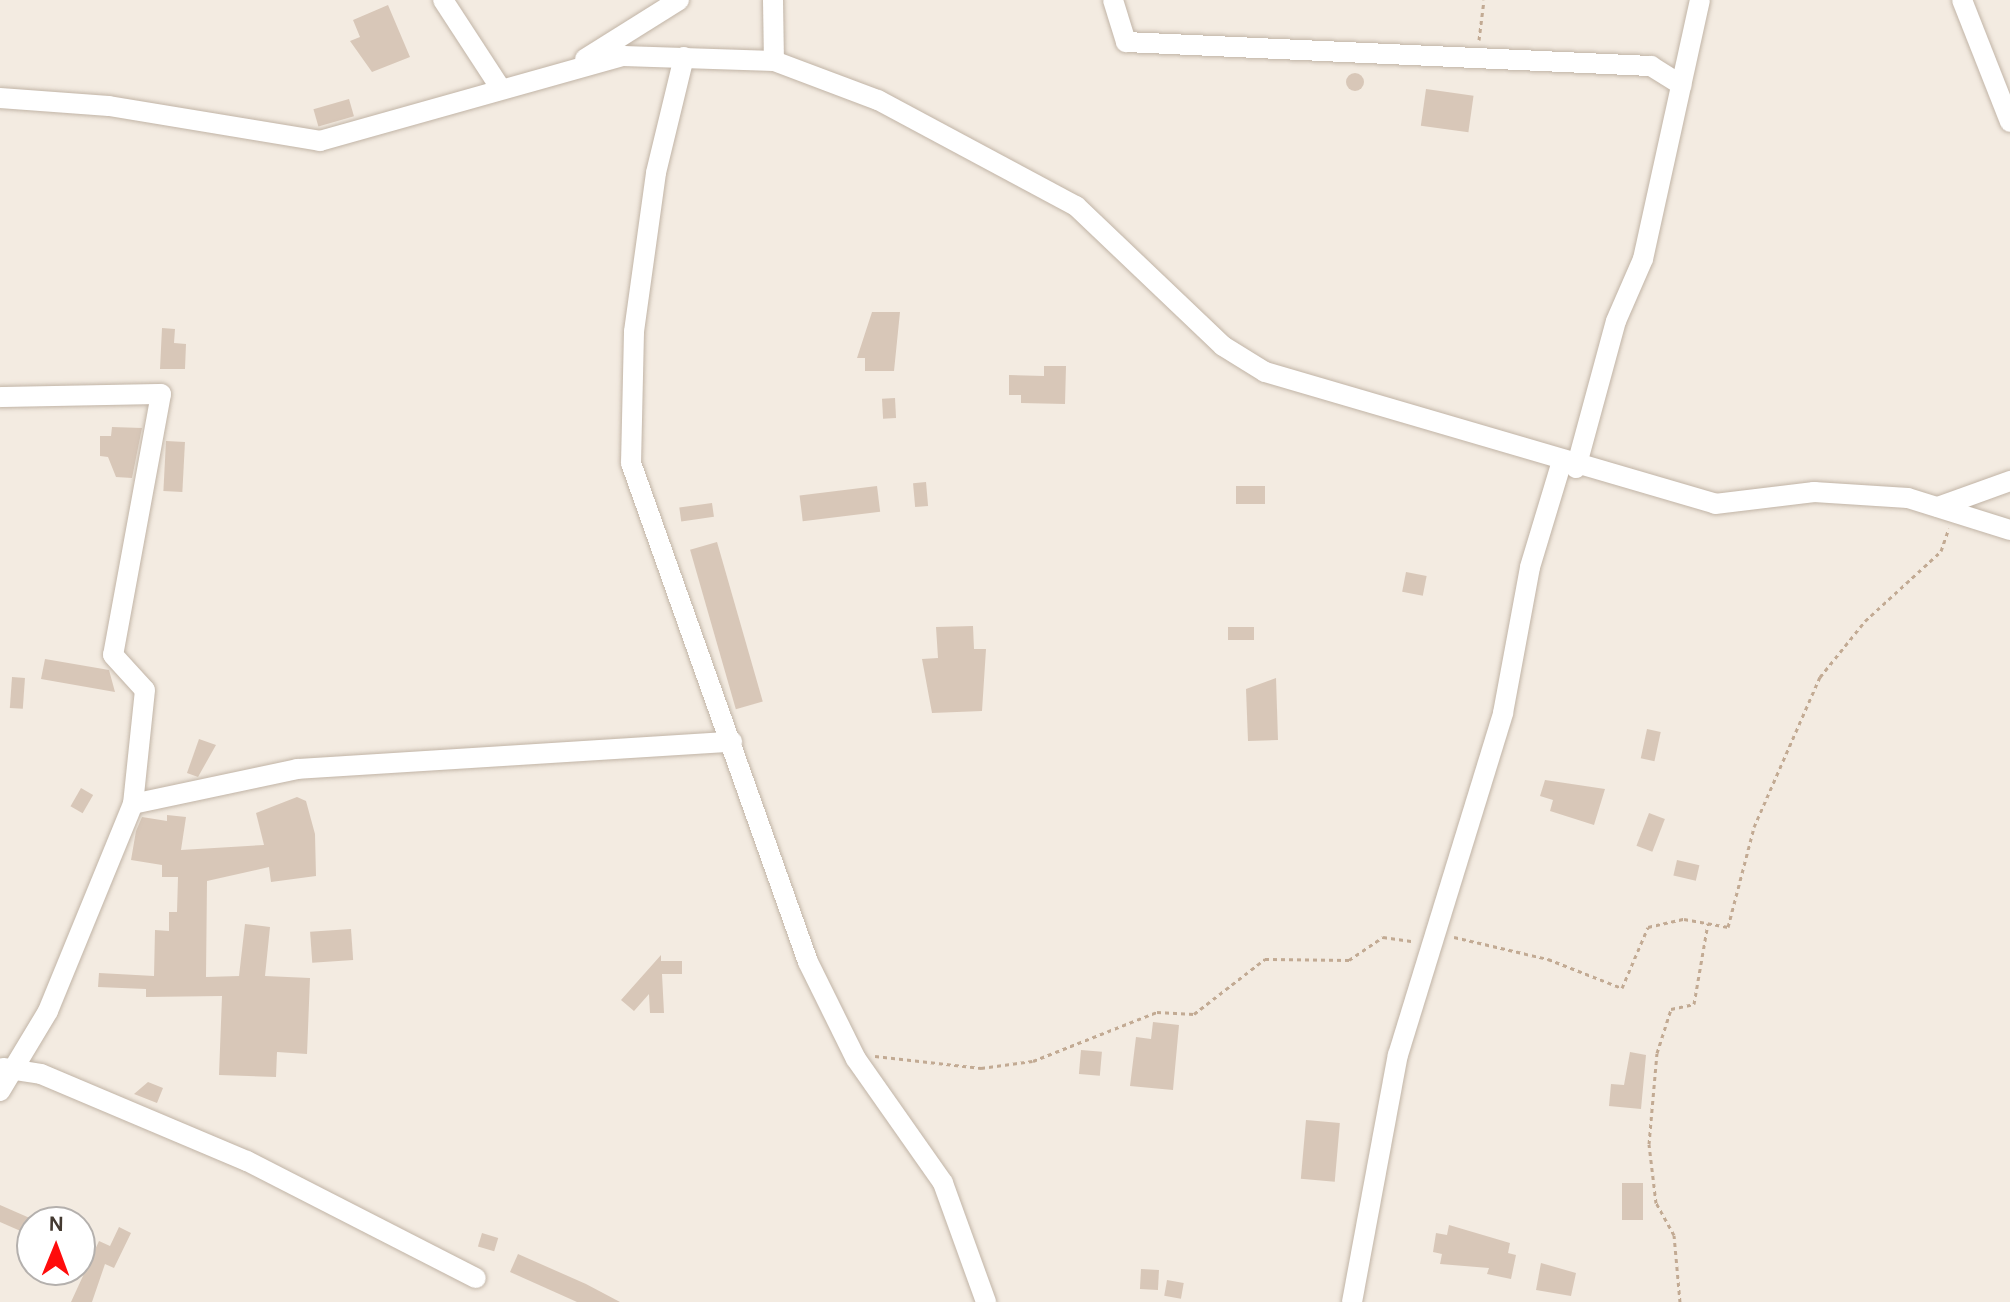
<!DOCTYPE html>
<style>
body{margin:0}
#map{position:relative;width:2010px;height:1302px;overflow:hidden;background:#f3ebe1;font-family:Karla,sans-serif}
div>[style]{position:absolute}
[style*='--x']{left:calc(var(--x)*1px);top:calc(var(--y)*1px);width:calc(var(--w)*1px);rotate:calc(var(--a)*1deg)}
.building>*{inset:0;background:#d8c7b8;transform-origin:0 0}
.round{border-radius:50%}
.path>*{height:3px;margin-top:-1.5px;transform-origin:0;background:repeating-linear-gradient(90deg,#c2aa93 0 4px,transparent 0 8px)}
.roads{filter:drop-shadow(0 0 2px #c1b4a6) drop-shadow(0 0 2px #c1b4a6)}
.street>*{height:20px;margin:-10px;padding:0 10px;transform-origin:10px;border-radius:10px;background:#fff}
span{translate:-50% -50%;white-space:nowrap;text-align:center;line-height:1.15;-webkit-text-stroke:7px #fff;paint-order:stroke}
.north{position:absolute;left:16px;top:1206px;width:80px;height:80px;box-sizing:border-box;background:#fff;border:2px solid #b4b0ad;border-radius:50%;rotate:1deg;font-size:22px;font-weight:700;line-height:32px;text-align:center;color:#443a31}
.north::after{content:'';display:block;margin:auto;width:28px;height:36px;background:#ff0c0c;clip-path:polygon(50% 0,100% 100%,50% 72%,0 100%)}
</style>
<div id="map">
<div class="building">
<i style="clip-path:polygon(388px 5px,410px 57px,372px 72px,350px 41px,360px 37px,353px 20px)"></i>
<i class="round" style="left:1346px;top:73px;width:18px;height:18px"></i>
<i style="left:1426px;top:89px;width:48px;height:37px;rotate:8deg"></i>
<i style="left:349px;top:99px;width:18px;height:37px;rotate:74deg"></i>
<i style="clip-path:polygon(872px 312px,900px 312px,894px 371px,865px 371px,865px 358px,857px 358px)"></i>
<i style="clip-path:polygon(162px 328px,175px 329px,174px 343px,186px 344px,185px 369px,160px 369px)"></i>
<i style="clip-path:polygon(1044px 366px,1066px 366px,1065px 404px,1021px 403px,1021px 395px,1009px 395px,1009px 375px,1044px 376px)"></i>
<i style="left:895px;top:398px;width:20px;height:13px;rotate:87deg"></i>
<i style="clip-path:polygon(112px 427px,142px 428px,132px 478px,116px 477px,108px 457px,100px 456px,100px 436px,111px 436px)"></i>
<i style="left:166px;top:441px;width:19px;height:50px;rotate:3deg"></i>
<i style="left:926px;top:482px;width:24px;height:13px;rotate:85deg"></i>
<i style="left:877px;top:486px;width:26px;height:78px;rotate:83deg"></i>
<i style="left:1265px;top:486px;width:18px;height:29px;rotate:90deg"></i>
<i style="left:712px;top:503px;width:14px;height:33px;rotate:82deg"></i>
<i style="left:717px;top:542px;width:166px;height:28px;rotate:74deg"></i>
<i style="left:1406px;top:572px;width:21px;height:20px;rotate:11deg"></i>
<i style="clip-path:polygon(973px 626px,974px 649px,986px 649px,982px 711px,932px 713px,922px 659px,938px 658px,936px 627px)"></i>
<i style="left:1228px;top:627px;width:26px;height:13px"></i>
<i style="clip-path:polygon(45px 659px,109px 670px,115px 692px,41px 679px)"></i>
<i style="left:12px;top:677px;width:13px;height:31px;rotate:4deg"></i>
<i style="clip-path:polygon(1276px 678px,1278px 740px,1248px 741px,1246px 689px)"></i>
<i style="left:1647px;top:729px;width:14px;height:30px;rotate:12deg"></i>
<i style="clip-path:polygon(199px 739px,216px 745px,198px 777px,187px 773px)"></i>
<i style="clip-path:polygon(1545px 780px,1605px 789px,1594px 825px,1550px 811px,1553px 800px,1540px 796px)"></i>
<i style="left:81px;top:788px;width:14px;height:21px;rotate:30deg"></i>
<i style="clip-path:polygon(297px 797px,306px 801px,315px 834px,316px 876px,271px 882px,269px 867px,207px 881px,206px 977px,239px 976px,245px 924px,270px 927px,265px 976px,310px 978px,307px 1054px,277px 1052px,276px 1077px,219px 1075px,222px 996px,146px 997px,146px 989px,98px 987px,99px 973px,154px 976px,155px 930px,169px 931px,169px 912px,177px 912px,178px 877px,162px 877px,162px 865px,131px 860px,136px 831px,142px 817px,167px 821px,167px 815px,186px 817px,181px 850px,264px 845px,256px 813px)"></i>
<i style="left:1649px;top:813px;width:17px;height:35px;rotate:21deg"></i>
<i style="left:1677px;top:860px;width:23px;height:16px;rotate:13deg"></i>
<i style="left:351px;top:929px;width:31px;height:41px;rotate:86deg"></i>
<i style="clip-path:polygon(661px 955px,661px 961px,682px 961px,682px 974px,662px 974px,664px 1013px,650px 1013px,649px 994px,634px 1011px,621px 1000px)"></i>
<i style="clip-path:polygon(1153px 1022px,1179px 1025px,1173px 1090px,1130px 1086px,1136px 1037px,1151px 1039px)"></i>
<i style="left:1081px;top:1050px;width:21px;height:24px;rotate:5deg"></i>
<i style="clip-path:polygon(1630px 1052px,1646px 1055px,1641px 1109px,1609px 1106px,1611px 1084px,1624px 1085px)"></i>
<i style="clip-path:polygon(148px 1082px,163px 1088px,157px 1103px,134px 1094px)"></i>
<i style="left:1306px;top:1120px;width:34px;height:59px;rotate:5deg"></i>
<i style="left:1622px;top:1183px;width:21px;height:37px"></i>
<i style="clip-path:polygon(0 1205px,32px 1219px,32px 1236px,0 1222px)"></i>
<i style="clip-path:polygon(1449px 1225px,1510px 1243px,1508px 1253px,1516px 1255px,1511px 1279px,1487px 1274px,1489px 1268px,1440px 1264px,1442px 1254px,1433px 1252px,1436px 1233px,1447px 1235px)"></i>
<i style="clip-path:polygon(119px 1227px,131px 1233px,114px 1268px,105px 1264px,92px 1302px,71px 1302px,99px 1241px,110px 1246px)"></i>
<i style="left:482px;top:1233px;width:17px;height:14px;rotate:17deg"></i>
<i style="clip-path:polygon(518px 1254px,586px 1284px,620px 1302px,577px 1302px,510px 1272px)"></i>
<i style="clip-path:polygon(1541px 1263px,1576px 1273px,1571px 1296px,1536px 1290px)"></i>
<i style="left:1141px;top:1269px;width:18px;height:20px;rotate:3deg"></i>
<i style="left:1167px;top:1280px;width:17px;height:16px;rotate:10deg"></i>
</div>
<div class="path">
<i style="--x:1479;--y:40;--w:40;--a:-82.9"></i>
<i style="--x:1454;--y:937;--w:97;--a:13.2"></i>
<i style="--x:1548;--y:959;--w:79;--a:21.4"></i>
<i style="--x:1622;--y:988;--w:66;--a:-66.9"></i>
<i style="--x:1648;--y:927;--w:37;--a:-13"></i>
<i style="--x:1684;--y:919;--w:45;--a:10.3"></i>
<i style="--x:1728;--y:927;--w:103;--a:-75.4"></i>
<i style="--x:1754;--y:827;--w:164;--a:-66.3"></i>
<i style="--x:1820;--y:677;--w:72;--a:-51.2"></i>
<i style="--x:1865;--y:621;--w:103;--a:-42.6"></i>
<i style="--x:1941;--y:551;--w:24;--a:-71"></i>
<i style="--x:875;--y:1056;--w:107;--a:6.5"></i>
<i style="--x:981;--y:1068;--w:52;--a:-7.7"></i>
<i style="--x:1033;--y:1061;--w:133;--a:-21.6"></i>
<i style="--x:1157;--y:1012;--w:37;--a:3"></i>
<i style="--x:1194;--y:1014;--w:90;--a:-37.8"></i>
<i style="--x:1265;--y:959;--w:84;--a:0.7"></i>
<i style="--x:1349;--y:960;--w:41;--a:-34.1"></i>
<i style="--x:1383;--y:937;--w:30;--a:8"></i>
<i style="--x:1680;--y:1302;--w:67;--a:-95.1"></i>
<i style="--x:1674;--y:1235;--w:37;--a:-119"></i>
<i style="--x:1656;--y:1203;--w:59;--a:-96.8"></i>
<i style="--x:1649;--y:1144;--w:91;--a:-85"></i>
<i style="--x:1657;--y:1053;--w:46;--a:-72.3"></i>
<i style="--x:1671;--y:1009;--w:24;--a:-12"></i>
<i style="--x:1694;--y:1004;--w:82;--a:-80.2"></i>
</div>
<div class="roads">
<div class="street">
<i style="--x:443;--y:0;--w:103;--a:56.9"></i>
<i style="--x:773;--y:0;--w:61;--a:89.1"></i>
<i style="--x:1113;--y:0;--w:44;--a:72.8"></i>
<i style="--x:1126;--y:42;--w:526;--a:2.62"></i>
<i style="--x:1651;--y:66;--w:36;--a:32"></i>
<i style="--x:1962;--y:0;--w:131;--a:68.5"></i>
<i style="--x:684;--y:57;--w:119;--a:103.6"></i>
<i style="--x:656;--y:173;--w:161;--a:97.9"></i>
<i style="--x:634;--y:332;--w:131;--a:91.3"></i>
<i style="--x:631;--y:463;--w:529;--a:70.47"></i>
<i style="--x:808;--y:962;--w:108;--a:63.7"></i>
<i style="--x:856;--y:1059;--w:151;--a:54.9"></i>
<i style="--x:943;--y:1183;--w:127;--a:70.1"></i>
<i style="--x:585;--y:59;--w:111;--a:-32.1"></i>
<i style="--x:0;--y:98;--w:109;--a:4.2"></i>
<i style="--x:109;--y:106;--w:214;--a:9.4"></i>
<i style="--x:320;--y:141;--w:315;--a:-15.7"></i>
<i style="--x:623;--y:56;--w:151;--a:1.9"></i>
<i style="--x:774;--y:61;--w:111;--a:20.6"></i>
<i style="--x:878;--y:100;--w:225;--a:28.2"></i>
<i style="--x:1076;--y:206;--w:203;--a:43.6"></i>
<i style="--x:1223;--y:346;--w:49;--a:31.8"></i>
<i style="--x:1265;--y:372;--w:469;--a:16.3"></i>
<i style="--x:1715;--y:504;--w:100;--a:-6.9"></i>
<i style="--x:1814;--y:492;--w:94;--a:3.7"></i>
<i style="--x:1908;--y:498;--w:107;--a:17.4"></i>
<i style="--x:0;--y:397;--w:161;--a:-1.1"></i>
<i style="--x:161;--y:394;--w:265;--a:100.4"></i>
<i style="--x:113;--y:655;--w:47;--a:47.6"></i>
<i style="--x:145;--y:690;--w:115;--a:96"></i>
<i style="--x:1576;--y:468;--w:152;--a:-74.8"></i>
<i style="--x:1616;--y:321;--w:68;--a:-66.5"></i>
<i style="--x:1643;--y:259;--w:265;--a:-77.6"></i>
<i style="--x:1938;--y:507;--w:77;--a:-19.9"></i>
<i style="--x:3;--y:1068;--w:38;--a:9"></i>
<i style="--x:41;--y:1074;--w:224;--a:22.9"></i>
<i style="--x:247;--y:1161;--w:257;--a:27.1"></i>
<i style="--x:0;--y:1091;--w:93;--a:-59"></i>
<i style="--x:48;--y:1011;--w:224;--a:-67.7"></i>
<i style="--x:133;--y:804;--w:168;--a:-12"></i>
<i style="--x:297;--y:769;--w:436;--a:-3.6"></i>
<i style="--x:1352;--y:1302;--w:251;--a:-79.5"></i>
<i style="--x:1398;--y:1055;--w:358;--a:-72.9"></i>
<i style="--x:1503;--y:713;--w:148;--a:-79.5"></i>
<i style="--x:1530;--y:567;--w:108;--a:-73.2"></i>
</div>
</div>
<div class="north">N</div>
</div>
